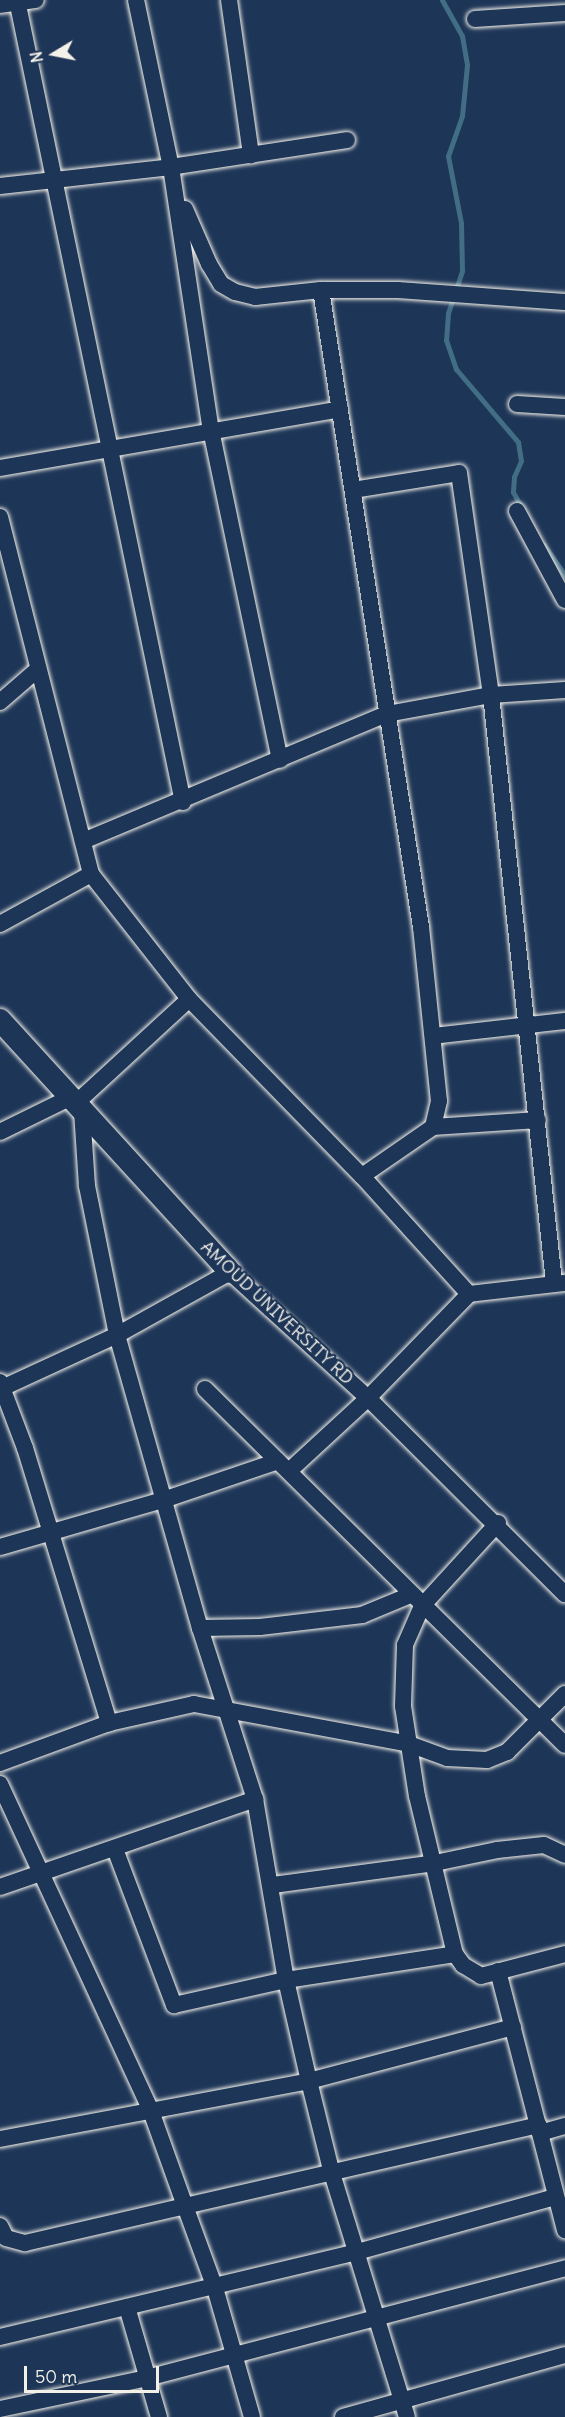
<!DOCTYPE html>
<style>
body{margin:0}
#map{position:relative;width:565px;height:2417px;overflow:hidden;background:#1d3557;font-family:Delius,sans-serif}
div>[style]{position:absolute}
[style*='--x']{left:calc(var(--x)*1px);top:calc(var(--y)*1px);width:calc(var(--w)*1px);rotate:calc(var(--a)*1deg)}
.stream>*{height:5px;margin:-2.5px;padding:0 2.5px;transform-origin:2.5px;border-radius:2.5px;background:#416d85}
.roads{filter:drop-shadow(0 0 2px #f4f1e8) drop-shadow(0 0 2px #f4f1e8)}
.street>*{height:16px;margin:-8px;padding:0 8px;transform-origin:8px;border-radius:8px;background:#1d3557}
.secondary>*{height:22px;margin:-11px;padding:0 11px;transform-origin:11px;border-radius:11px;background:#1d3557}
span{translate:-50% -50%;white-space:nowrap;text-align:center;line-height:1.15;-webkit-text-stroke:4.5px #1d3557;paint-order:stroke}
.street-label{font-size:18px;color:#f4f1e8}
.north{position:absolute;left:24px;top:24px;width:60px;height:60px;-webkit-text-stroke:4px #1d3557;paint-order:stroke;rotate:260deg;font-size:16px;font-weight:700;line-height:24px;text-align:center;color:#f4f1e8}
.north::after{content:'';display:block;margin:auto;width:21px;height:27px;background:#f4f1e8;clip-path:polygon(50% 0,100% 100%,50% 72%,0 100%)}
.scale{position:absolute;left:24px;top:2366px;width:135px;height:27px;box-sizing:border-box;border:3px solid #f4f1e8;border-top:0;padding-left:8px;font-size:18px;line-height:21px;white-space:nowrap;color:#f4f1e8;-webkit-text-stroke:4px #1d3557;paint-order:stroke}
</style>
<div id="map">
<div class="stream">
<i style="--x:442;--y:0;--w:41;--a:60.9"></i>
<i style="--x:462;--y:36;--w:29;--a:80"></i>
<i style="--x:467;--y:65;--w:51;--a:95.6"></i>
<i style="--x:462;--y:116;--w:42;--a:109.3"></i>
<i style="--x:448;--y:156;--w:68;--a:79"></i>
<i style="--x:461;--y:223;--w:48;--a:88.8"></i>
<i style="--x:462;--y:271;--w:44;--a:108.4"></i>
<i style="--x:448;--y:313;--w:27;--a:94"></i>
<i style="--x:446;--y:340;--w:31;--a:71"></i>
<i style="--x:456;--y:369;--w:96;--a:49.7"></i>
<i style="--x:518;--y:442;--w:19;--a:81"></i>
<i style="--x:521;--y:461;--w:17;--a:114"></i>
<i style="--x:514;--y:477;--w:15;--a:94"></i>
<i style="--x:513;--y:492;--w:18;--a:61"></i>
<i style="--x:544;--y:545;--w:37;--a:55"></i>
</div>
<div class="roads">
<div class="street">
<i style="--x:17;--y:0;--w:819;--a:78.31"></i>
<i style="--x:136;--y:0;--w:171;--a:78.2"></i>
<i style="--x:171;--y:167;--w:266;--a:81.4"></i>
<i style="--x:211;--y:430;--w:337;--a:78.2"></i>
<i style="--x:229;--y:0;--w:157;--a:81.9"></i>
<i style="--x:0;--y:5;--w:36;--a:-8"></i>
<i style="--x:475;--y:19;--w:90;--a:-3.8"></i>
<i style="--x:0;--y:186;--w:172;--a:-6.3"></i>
<i style="--x:171;--y:167;--w:178;--a:-8.7"></i>
<i style="--x:185;--y:209;--w:60;--a:66.4"></i>
<i style="--x:209;--y:264;--w:23;--a:59"></i>
<i style="--x:221;--y:284;--w:16;--a:30"></i>
<i style="--x:235;--y:292;--w:21;--a:14"></i>
<i style="--x:255;--y:297;--w:66;--a:-6.1"></i>
<i style="--x:321;--y:290;--w:77;--a:0"></i>
<i style="--x:398;--y:290;--w:167;--a:4.1"></i>
<i style="--x:321;--y:290;--w:645;--a:81.08"></i>
<i style="--x:421;--y:927;--w:175;--a:84.1"></i>
<i style="--x:439;--y:1101;--w:27;--a:103"></i>
<i style="--x:517;--y:404;--w:48;--a:3.6"></i>
<i style="--x:0;--y:468;--w:345;--a:-9.8"></i>
<i style="--x:353;--y:490;--w:107;--a:-9.1"></i>
<i style="--x:459;--y:473;--w:224;--a:81.8"></i>
<i style="--x:491;--y:695;--w:591;--a:83.88"></i>
<i style="--x:517;--y:511;--w:101;--a:61.7"></i>
<i style="--x:0;--y:517;--w:368;--a:75.7"></i>
<i style="--x:91;--y:874;--w:159;--a:51.9"></i>
<i style="--x:189;--y:999;--w:248;--a:45.7"></i>
<i style="--x:362;--y:1176;--w:159;--a:47.8"></i>
<i style="--x:0;--y:702;--w:50;--a:-41"></i>
<i style="--x:83;--y:841;--w:329;--a:-22.7"></i>
<i style="--x:387;--y:714;--w:106;--a:-10.4"></i>
<i style="--x:491;--y:695;--w:74;--a:-3.9"></i>
<i style="--x:0;--y:924;--w:104;--a:-28.8"></i>
<i style="--x:433;--y:1036;--w:133;--a:-6.5"></i>
<i style="--x:75;--y:1104;--w:155;--a:-42.6"></i>
<i style="--x:82;--y:1111;--w:75;--a:86.2"></i>
<i style="--x:87;--y:1186;--w:152;--a:78.6"></i>
<i style="--x:117;--y:1335;--w:305;--a:74.2"></i>
<i style="--x:200;--y:1628;--w:180;--a:72.2"></i>
<i style="--x:255;--y:1799;--w:184;--a:80.3"></i>
<i style="--x:286;--y:1980;--w:104;--a:77.2"></i>
<i style="--x:309;--y:2081;--w:92;--a:76.1"></i>
<i style="--x:331;--y:2170;--w:258;--a:72.9"></i>
<i style="--x:0;--y:1132;--w:77;--a:-26.2"></i>
<i style="--x:362;--y:1176;--w:86;--a:-34.6"></i>
<i style="--x:433;--y:1127;--w:105;--a:-3.8"></i>
<i style="--x:0;--y:1382;--w:71;--a:69.3"></i>
<i style="--x:25;--y:1448;--w:288;--a:73"></i>
<i style="--x:0;--y:1389;--w:129;--a:-24.8"></i>
<i style="--x:117;--y:1335;--w:129;--a:-29.1"></i>
<i style="--x:230;--y:1272;--w:187;--a:42.4"></i>
<i style="--x:368;--y:1398;--w:278;--a:44.9"></i>
<i style="--x:205;--y:1389;--w:506;--a:44.68"></i>
<i style="--x:289;--y:1471;--w:108;--a:-42.7"></i>
<i style="--x:368;--y:1398;--w:145;--a:-45.8"></i>
<i style="--x:469;--y:1294;--w:96;--a:-6.6"></i>
<i style="--x:498;--y:1523;--w:113;--a:132.5"></i>
<i style="--x:422;--y:1606;--w:43;--a:113.6"></i>
<i style="--x:405;--y:1645;--w:61;--a:91.9"></i>
<i style="--x:403;--y:1706;--w:91;--a:81.2"></i>
<i style="--x:417;--y:1796;--w:163;--a:76.5"></i>
<i style="--x:455;--y:1954;--w:14;--a:54"></i>
<i style="--x:463;--y:1965;--w:21;--a:31"></i>
<i style="--x:481;--y:1976;--w:87;--a:-14.7"></i>
<i style="--x:0;--y:1547;--w:170;--a:-16.1"></i>
<i style="--x:163;--y:1500;--w:121;--a:-18.7"></i>
<i style="--x:200;--y:1628;--w:60;--a:-1"></i>
<i style="--x:260;--y:1627;--w:103;--a:-6.7"></i>
<i style="--x:362;--y:1615;--w:52;--a:-22.6"></i>
<i style="--x:0;--y:1763;--w:116;--a:-20.2"></i>
<i style="--x:109;--y:1723;--w:87;--a:-12.6"></i>
<i style="--x:194;--y:1704;--w:219;--a:10.5"></i>
<i style="--x:409;--y:1744;--w:40;--a:20.2"></i>
<i style="--x:447;--y:1758;--w:40;--a:2.9"></i>
<i style="--x:487;--y:1760;--w:22;--a:-22"></i>
<i style="--x:507;--y:1752;--w:82;--a:-45"></i>
<i style="--x:0;--y:1784;--w:360;--a:65.2"></i>
<i style="--x:151;--y:2111;--w:101;--a:70.3"></i>
<i style="--x:185;--y:2206;--w:363;--a:-12.9"></i>
<i style="--x:115;--y:1849;--w:167;--a:69.3"></i>
<i style="--x:174;--y:2005;--w:115;--a:-12.6"></i>
<i style="--x:286;--y:1980;--w:171;--a:-8.7"></i>
<i style="--x:273;--y:1885;--w:163;--a:-7.7"></i>
<i style="--x:435;--y:1863;--w:63;--a:-11.8"></i>
<i style="--x:497;--y:1850;--w:47;--a:-6.1"></i>
<i style="--x:544;--y:1845;--w:23;--a:25"></i>
<i style="--x:0;--y:1887;--w:270;--a:-19"></i>
<i style="--x:498;--y:1971;--w:268;--a:75.5"></i>
<i style="--x:540;--y:2133;--w:26;--a:-16"></i>
<i style="--x:0;--y:2139;--w:314;--a:-10.6"></i>
<i style="--x:309;--y:2081;--w:211;--a:-14.8"></i>
<i style="--x:0;--y:2226;--w:13;--a:63"></i>
<i style="--x:6;--y:2238;--w:20;--a:15"></i>
<i style="--x:25;--y:2243;--w:164;--a:-13"></i>
<i style="--x:185;--y:2206;--w:87;--a:69.9"></i>
<i style="--x:215;--y:2288;--w:134;--a:74"></i>
<i style="--x:127;--y:2307;--w:115;--a:73.8"></i>
<i style="--x:0;--y:2337;--w:367;--a:-13.4"></i>
<i style="--x:357;--y:2252;--w:205;--a:-15.5"></i>
<i style="--x:0;--y:2409;--w:150;--a:-11.9"></i>
<i style="--x:147;--y:2378;--w:432;--a:-14.7"></i>
<i style="--x:343;--y:2417;--w:230;--a:-15.6"></i>
</div>
<div class="secondary">
<i style="--x:0;--y:1020;--w:341;--a:47.6"></i>
</div>
</div>
<div class="street-label">
<span style="left:277px;top:1313px;rotate:43deg">AMOUD UNIVERSITY RD</span>
</div>
<div class="north">N</div>
<div class="scale">50 m</div>
</div>
